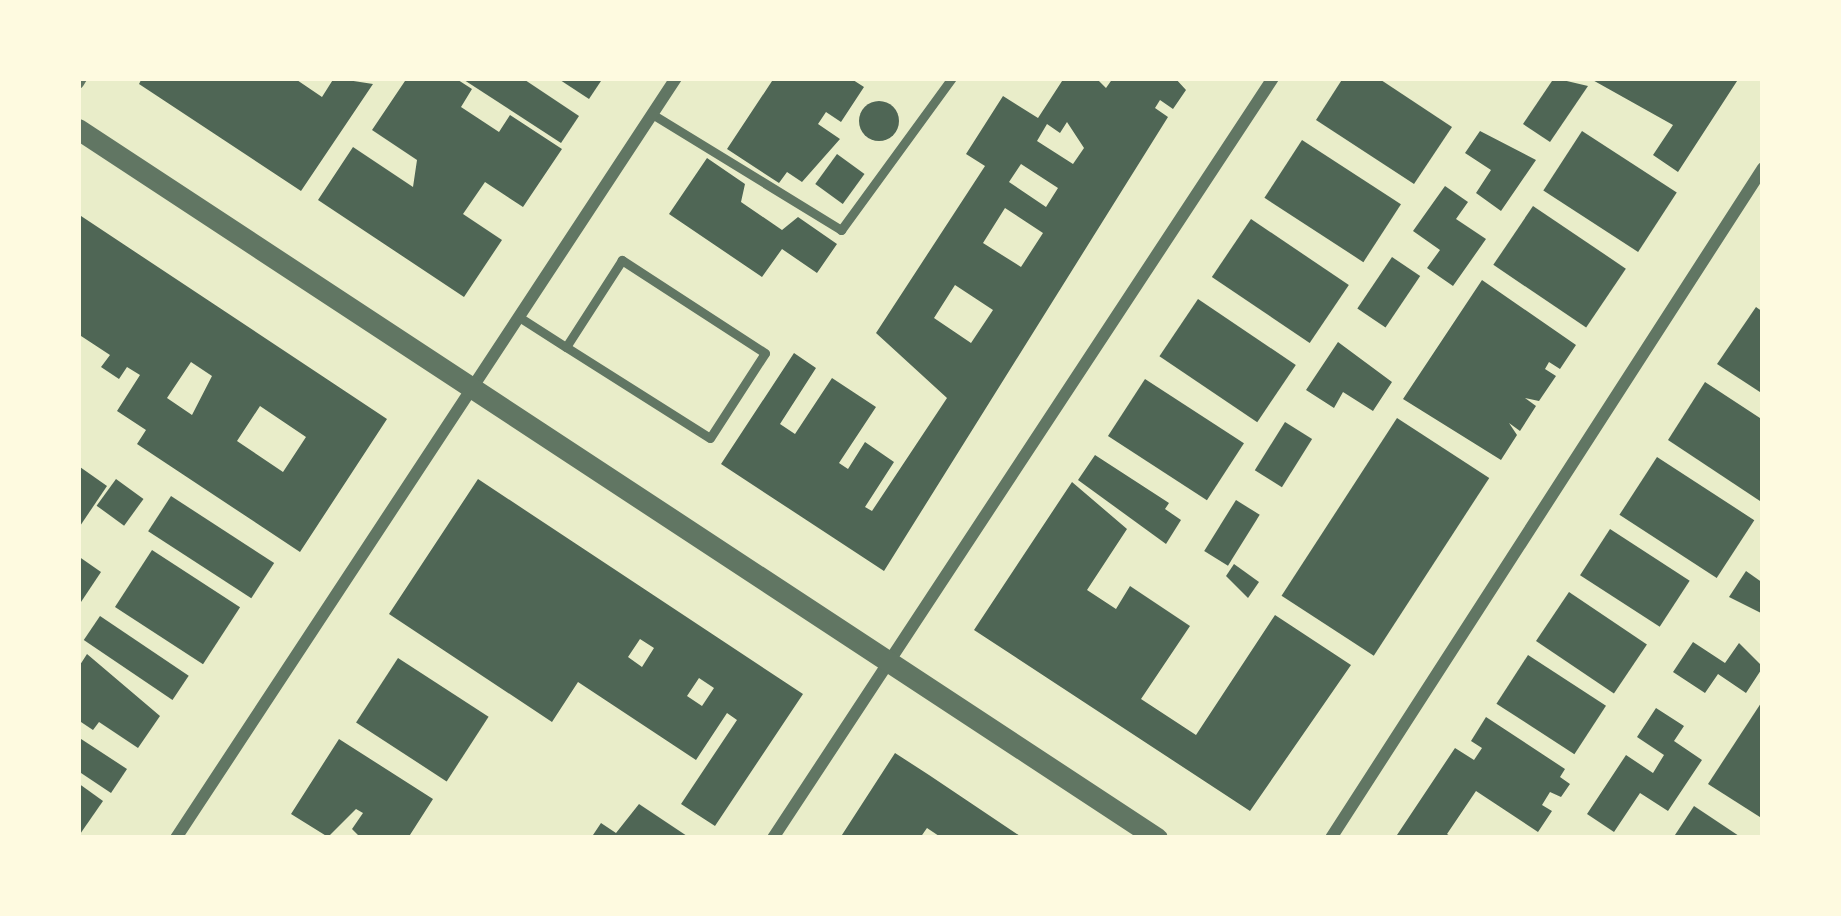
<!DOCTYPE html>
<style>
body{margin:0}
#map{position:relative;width:1841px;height:916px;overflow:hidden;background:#e9edc9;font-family:"Fira Sans Condensed",sans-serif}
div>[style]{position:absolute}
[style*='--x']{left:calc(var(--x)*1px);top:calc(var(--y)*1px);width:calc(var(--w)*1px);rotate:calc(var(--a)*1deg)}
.building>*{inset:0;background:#4f6655;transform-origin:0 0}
.round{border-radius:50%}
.service>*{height:9px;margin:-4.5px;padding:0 4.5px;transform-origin:4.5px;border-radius:4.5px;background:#617663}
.minor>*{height:12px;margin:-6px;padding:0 6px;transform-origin:6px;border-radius:6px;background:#617663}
.tertiary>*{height:21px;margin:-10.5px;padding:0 10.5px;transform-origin:10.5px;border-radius:10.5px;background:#617663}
span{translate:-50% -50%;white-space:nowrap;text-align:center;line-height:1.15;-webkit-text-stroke:9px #fefae0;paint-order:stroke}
.frame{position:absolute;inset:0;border:81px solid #fefae0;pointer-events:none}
</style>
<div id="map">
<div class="building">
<i style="clip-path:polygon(142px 78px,294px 78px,322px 97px,334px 78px,373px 84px,301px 191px,139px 84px)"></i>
<i style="clip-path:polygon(407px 78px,455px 78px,472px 89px,461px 107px,499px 132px,510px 115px,562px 149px,523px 207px,485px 182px,463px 214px,502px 240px,464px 297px,318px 200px,353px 147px,413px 187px,417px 160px,372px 130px)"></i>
<i style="clip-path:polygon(461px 78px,522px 78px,579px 116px,561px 143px)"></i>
<i style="clip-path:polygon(557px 78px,603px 78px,589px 99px)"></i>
<i style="clip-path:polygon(774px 78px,850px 78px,864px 87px,841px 122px,826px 112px,818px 124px,840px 139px,802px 182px,787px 172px,779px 183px,727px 149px)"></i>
<i style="clip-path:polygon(evenodd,1064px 78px,1096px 78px,1106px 88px,1113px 78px,1175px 78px,1186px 90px,1173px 109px,1160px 100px,1155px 108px,1168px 117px,884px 571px,721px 464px,794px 353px,816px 368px,780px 424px,795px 434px,832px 378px,876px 407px,839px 463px,848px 469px,865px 442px,894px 462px,865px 507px,872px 511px,947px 398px,876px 333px,985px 166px,966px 154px,1003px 96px,1038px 118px,1064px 78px,1067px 122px,1084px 148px,1073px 164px,1037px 141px,1047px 124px,1060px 133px,1067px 122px,1064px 78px,1021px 164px,1058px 188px,1046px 207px,1009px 182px,1021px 164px,1064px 78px,1005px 208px,1043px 233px,1021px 267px,983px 243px,1005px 208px,1064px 78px,955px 285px,993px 310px,971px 343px,934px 318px,955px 285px)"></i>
<i style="clip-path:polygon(1343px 78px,1378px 78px,1452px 127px,1414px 184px,1316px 120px)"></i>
<i style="clip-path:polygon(1554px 78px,1588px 86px,1550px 142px,1523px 124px)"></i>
<i style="clip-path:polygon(1589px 78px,1739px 78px,1678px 172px,1653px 155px,1673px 125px)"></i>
<i class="round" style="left:859px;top:101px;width:40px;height:40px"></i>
<i style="clip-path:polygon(1480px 131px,1536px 160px,1501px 211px,1476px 193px,1491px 170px,1465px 153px)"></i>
<i style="left:1582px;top:131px;width:113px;height:71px;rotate:33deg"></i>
<i style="left:1302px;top:140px;width:118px;height:69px;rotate:33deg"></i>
<i style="left:837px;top:154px;width:34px;height:37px;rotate:36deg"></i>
<i style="clip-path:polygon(707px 158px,745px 184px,741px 202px,782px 230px,798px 217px,837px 244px,817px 273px,782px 249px,762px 277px,669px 214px)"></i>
<i style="clip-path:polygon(1445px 186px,1468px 202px,1456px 219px,1486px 239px,1453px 286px,1427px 268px,1440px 250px,1413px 231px)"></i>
<i style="left:1533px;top:206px;width:112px;height:71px;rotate:34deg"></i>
<i style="clip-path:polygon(evenodd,78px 214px,387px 419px,300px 552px,137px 444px,146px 430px,117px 411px,140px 375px,127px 367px,119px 379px,101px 367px,110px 355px,78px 334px,78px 214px,191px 362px,212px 376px,192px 415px,167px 398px,191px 362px,78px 214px,260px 406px,306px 437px,283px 472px,237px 441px,260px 406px)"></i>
<i style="left:1251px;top:219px;width:118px;height:70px;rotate:34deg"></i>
<i style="left:1392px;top:257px;width:34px;height:62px;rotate:34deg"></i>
<i style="clip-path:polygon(1482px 280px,1576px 345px,1560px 369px,1549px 362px,1545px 369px,1556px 376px,1539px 401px,1525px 398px,1536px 406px,1520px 431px,1509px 423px,1517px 435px,1501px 460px,1403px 399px)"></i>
<i style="left:1198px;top:299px;width:118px;height:69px;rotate:34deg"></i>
<i style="clip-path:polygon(1756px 307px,1763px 312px,1763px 394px,1717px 364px)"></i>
<i style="clip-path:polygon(1338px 342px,1392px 382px,1373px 411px,1343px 392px,1334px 408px,1306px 390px)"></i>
<i style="left:1145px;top:379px;width:118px;height:68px;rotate:33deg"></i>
<i style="clip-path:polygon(1705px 382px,1763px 420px,1763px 503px,1668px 440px)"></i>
<i style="left:1397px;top:418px;width:110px;height:212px;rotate:33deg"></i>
<i style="left:1285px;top:422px;width:32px;height:57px;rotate:32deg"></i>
<i style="clip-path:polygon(1095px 455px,1169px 503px,1165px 509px,1181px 520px,1166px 544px,1078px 480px)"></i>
<i style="left:1657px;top:457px;width:116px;height:69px;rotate:33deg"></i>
<i style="clip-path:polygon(80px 467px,107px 486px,78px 529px,78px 469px)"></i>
<i style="left:116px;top:479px;width:34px;height:33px;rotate:36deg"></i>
<i style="clip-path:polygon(evenodd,478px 479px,803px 694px,715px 826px,681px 804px,737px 720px,727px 713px,696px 760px,578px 682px,552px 722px,389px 614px,478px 479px,640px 639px,654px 648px,642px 667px,628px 657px,640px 639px,478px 479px,699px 678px,714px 688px,702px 706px,687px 696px,699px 678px)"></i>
<i style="clip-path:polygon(1072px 482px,1127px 529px,1087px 590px,1116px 609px,1130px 586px,1190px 626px,1141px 699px,1196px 735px,1275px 615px,1351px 665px,1250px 811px,974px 630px)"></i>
<i style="left:171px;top:496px;width:123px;height:42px;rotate:33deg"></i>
<i style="left:1236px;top:500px;width:28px;height:60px;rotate:32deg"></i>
<i style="left:1610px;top:529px;width:95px;height:55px;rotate:33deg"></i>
<i style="left:152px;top:550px;width:105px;height:68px;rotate:33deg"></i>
<i style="clip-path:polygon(78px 556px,101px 572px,81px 602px,78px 601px)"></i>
<i style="clip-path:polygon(1234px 564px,1259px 582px,1248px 598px,1226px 576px)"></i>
<i style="clip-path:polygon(1746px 571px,1763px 583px,1763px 614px,1729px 597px)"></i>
<i style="left:1569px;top:592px;width:94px;height:59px;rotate:34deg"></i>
<i style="left:100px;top:616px;width:107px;height:29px;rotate:34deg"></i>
<i style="clip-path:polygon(1693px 642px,1725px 663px,1739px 643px,1763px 667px,1746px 693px,1718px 674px,1705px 693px,1673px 672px)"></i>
<i style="clip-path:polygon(87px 654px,160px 716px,138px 748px,99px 722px,93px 730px,78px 720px,78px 668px)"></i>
<i style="left:1528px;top:655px;width:93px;height:58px;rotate:33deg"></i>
<i style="left:398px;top:658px;width:108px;height:77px;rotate:33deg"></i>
<i style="clip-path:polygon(1763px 700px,1763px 819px,1708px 784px)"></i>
<i style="clip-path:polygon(1656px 708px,1684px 726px,1674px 741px,1702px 760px,1668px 811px,1640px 793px,1614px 832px,1587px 814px,1626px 755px,1653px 773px,1664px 755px,1637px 737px)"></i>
<i style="clip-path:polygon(1486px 717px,1565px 769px,1560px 777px,1570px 784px,1561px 797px,1550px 792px,1542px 805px,1552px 811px,1538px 832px,1476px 791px,1447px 834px,1453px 838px,1395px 838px,1455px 748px,1474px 760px,1482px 748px,1471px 741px)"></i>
<i style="clip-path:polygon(78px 737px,127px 769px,111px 793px,78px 771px)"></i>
<i style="clip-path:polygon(339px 739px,433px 799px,408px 838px,361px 838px,352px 829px,363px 813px,356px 809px,328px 837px,291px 814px)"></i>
<i style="clip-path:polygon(895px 753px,929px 775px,1023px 838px,942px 838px,927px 828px,920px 838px,840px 838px)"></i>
<i style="clip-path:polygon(78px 783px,103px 801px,78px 837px)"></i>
<i style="clip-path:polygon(639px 804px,690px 838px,591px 838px,601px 823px,616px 833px)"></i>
<i style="clip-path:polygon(1694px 806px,1742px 838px,1673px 838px)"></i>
</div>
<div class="service">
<i style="--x:652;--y:114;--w:222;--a:31.5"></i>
<i style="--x:841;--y:230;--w:188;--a:-53.9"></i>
<i style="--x:519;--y:317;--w:56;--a:32.6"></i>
<i style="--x:566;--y:347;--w:170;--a:32.3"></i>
<i style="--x:710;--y:438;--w:101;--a:-57.1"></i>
<i style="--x:765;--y:353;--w:171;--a:-147"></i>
<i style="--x:622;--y:260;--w:103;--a:122.8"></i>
</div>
<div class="minor">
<i style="--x:78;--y:83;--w:6;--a:-59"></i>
<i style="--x:176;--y:838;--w:910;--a:-56.66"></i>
<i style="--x:773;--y:838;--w:910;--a:-56.66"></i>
<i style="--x:1331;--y:838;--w:797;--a:-57.19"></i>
</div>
<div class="tertiary">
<i style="--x:78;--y:129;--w:1291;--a:33.31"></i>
</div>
<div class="frame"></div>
</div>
